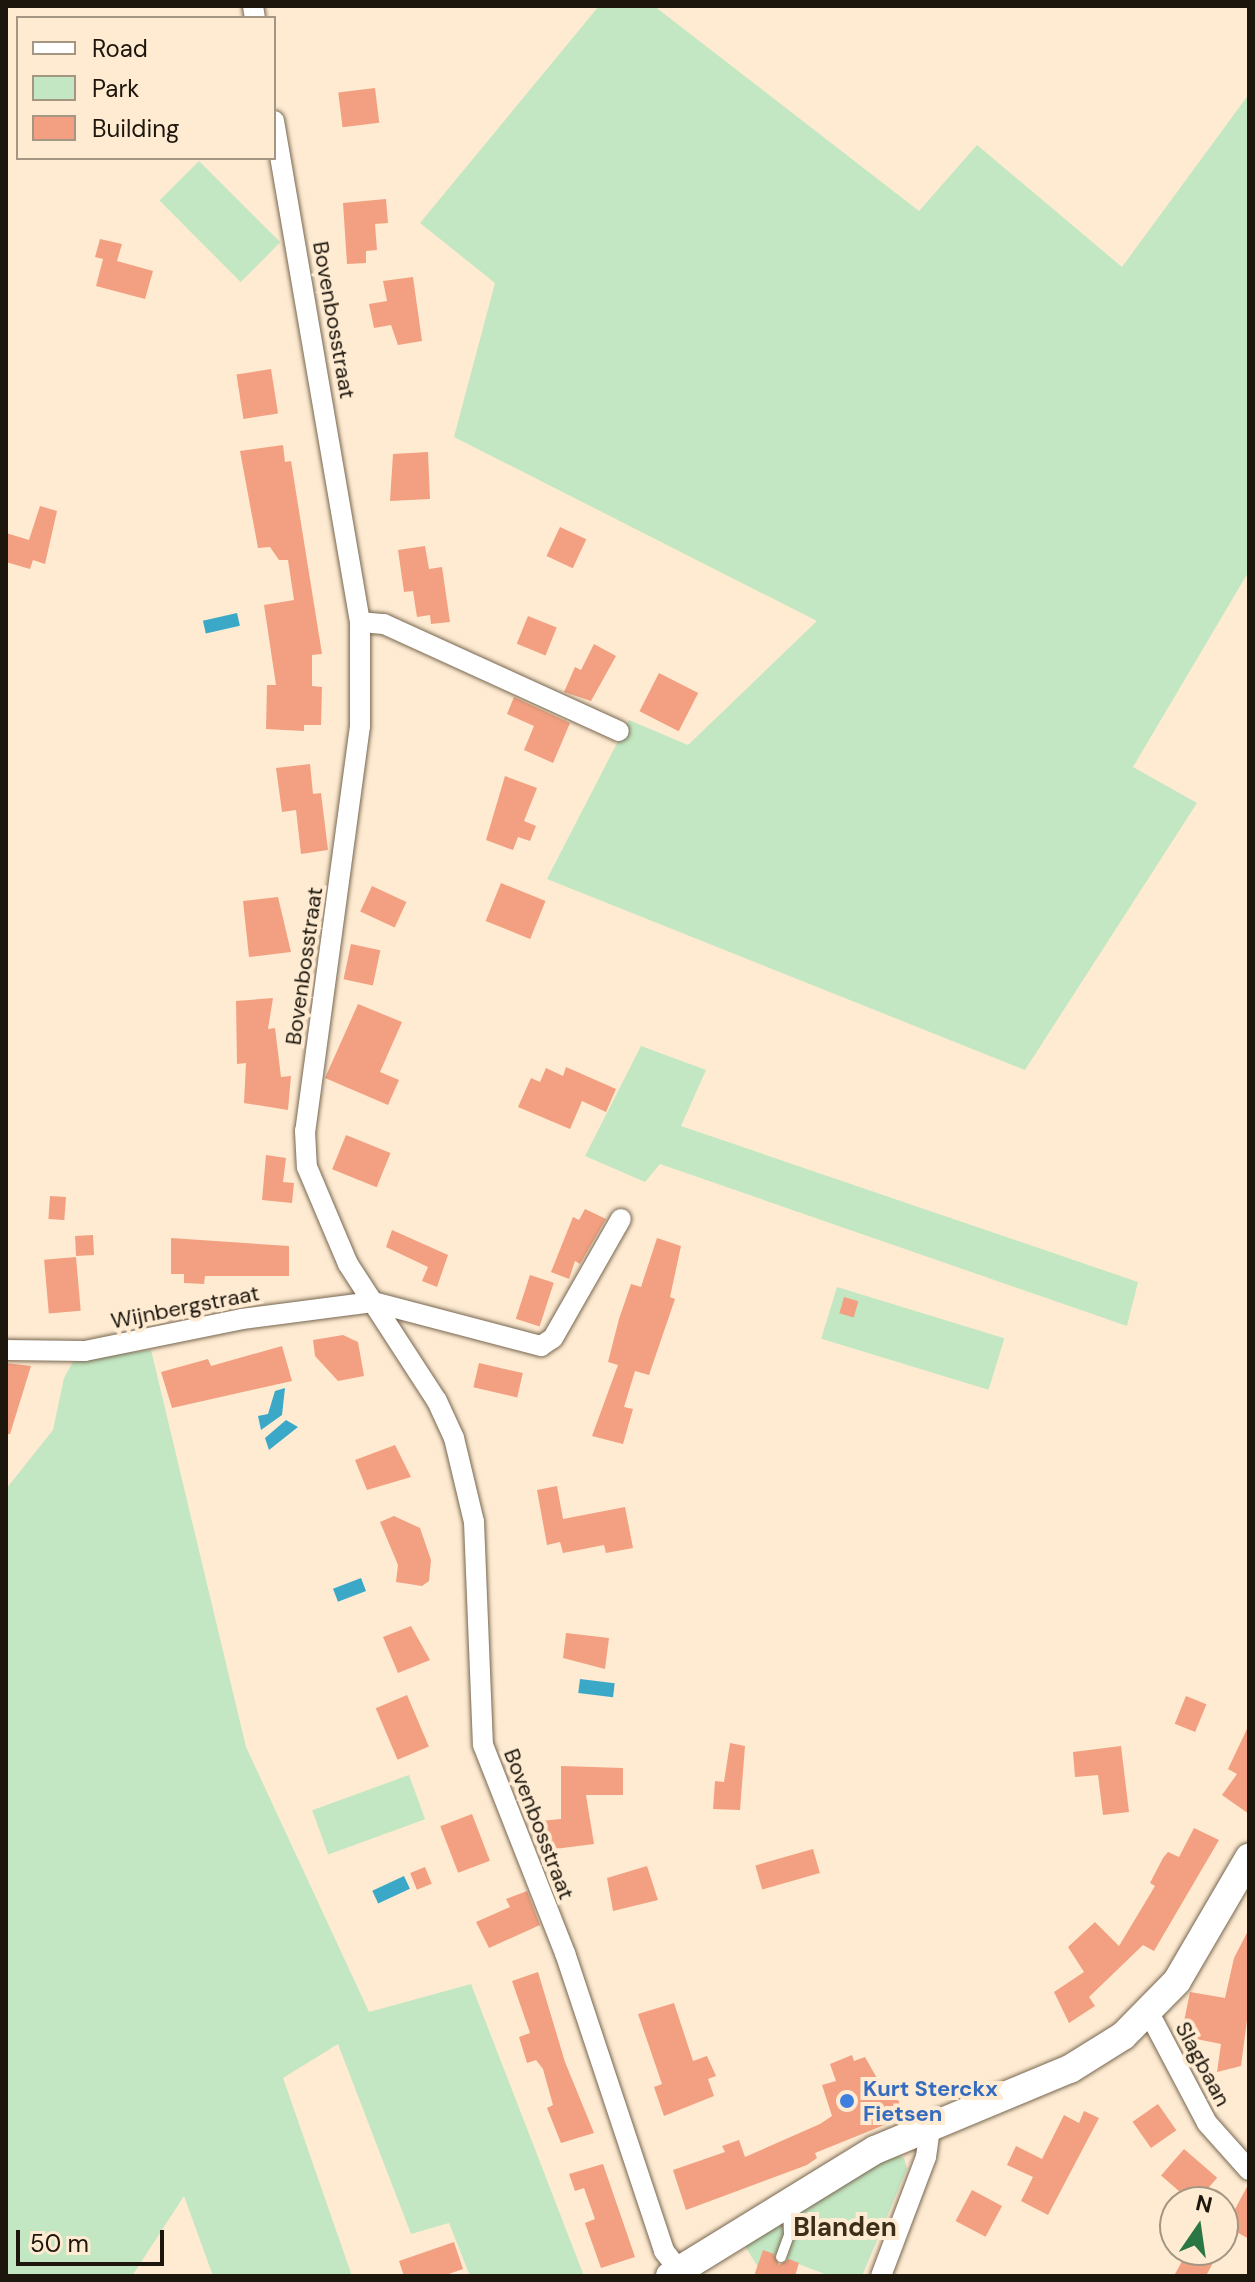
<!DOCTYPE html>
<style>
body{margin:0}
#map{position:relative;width:1255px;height:2282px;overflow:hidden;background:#feebd2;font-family:"DM Sans",sans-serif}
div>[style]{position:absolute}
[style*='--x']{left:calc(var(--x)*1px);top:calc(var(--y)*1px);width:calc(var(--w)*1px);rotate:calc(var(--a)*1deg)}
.green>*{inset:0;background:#c2e7c2;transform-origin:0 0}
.water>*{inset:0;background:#3ba8c7;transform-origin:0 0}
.building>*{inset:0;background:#f2a081;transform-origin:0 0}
.roads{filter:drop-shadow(0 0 2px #776650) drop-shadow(0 0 2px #776650)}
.lane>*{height:10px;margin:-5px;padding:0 5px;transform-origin:5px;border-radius:5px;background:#fff}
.street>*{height:20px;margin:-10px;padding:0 10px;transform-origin:10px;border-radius:10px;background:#fff}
.secondary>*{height:28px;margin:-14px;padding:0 14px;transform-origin:14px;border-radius:14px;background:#fff}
.dots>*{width:22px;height:22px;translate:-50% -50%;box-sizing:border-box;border:4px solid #feebd2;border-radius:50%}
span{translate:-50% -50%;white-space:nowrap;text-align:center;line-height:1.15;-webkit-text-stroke:8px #feebd2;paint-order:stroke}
.street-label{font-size:22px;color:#1c160d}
.shop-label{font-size:22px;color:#366cbe;font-weight:700}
.left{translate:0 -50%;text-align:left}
.quarter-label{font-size:26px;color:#3d2e1a;font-weight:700}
.frame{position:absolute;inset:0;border:8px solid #1c160d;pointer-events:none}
.legend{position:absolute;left:16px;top:16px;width:260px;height:144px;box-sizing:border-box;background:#feebd2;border:2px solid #a49683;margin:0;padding:10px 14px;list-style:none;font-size:24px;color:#1c160d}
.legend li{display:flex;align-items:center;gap:16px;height:40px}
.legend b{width:40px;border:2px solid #a49683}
.north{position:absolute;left:1159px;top:2186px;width:80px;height:80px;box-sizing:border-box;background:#feebd2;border:2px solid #a49683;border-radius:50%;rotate:13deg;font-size:22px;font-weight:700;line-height:32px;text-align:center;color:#1c160d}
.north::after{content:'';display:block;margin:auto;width:28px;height:36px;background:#2b7645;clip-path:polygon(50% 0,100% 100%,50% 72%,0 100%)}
.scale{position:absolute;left:16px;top:2230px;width:148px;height:36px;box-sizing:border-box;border:4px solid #1c160d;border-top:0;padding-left:10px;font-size:24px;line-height:28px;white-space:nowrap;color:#1c160d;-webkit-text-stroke:6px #feebd2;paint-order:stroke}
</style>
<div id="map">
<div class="green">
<i style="clip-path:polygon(599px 6px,654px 6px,919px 211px,977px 145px,1122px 267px,1249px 94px,1249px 571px,1133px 767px,1197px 803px,1025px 1070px,547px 879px,629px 720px,688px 745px,817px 621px,454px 437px,495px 283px,420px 223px)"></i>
<i style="left:199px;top:161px;width:115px;height:56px;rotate:45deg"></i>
<i style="clip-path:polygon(641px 1046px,706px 1070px,681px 1126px,1138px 1282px,1127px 1326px,660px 1164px,645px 1182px,585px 1156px)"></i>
<i style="left:837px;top:1287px;width:175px;height:54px;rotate:17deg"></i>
<i style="clip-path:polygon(151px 1350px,246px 1747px,369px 2012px,471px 1984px,584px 2276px,470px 2276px,449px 2223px,411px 2234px,338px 2044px,283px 2078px,352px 2276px,213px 2276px,184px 2196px,132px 2276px,6px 2276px,6px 1489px,53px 1430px,64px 1378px,74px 1360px)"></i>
<i style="left:409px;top:1775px;width:47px;height:103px;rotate:70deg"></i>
<i style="clip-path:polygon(896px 2155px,904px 2158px,907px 2169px,862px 2276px,830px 2276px,764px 2251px,758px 2267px,743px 2243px,834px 2183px)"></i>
</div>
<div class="water">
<i style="left:237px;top:613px;width:13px;height:35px;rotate:77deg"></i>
<i style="clip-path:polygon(285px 1388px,282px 1415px,261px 1430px,258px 1416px,268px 1414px,275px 1391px)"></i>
<i style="clip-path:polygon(286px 1420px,298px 1427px,269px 1450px,265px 1438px)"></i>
<i style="left:361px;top:1578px;width:14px;height:30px;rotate:69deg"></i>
<i style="left:580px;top:1679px;width:35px;height:14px;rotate:7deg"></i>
<i style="left:404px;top:1876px;width:14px;height:35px;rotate:65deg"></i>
</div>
<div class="building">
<i style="left:375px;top:88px;width:35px;height:37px;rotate:83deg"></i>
<i style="clip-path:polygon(386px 199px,388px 223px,375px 224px,377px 250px,366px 251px,366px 263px,347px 264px,343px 203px)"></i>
<i style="clip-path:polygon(100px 239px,122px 244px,117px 261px,153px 271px,145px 299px,96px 286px,103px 259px,95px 257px)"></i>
<i style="clip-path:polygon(413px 277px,422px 341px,398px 345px,391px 325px,374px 328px,369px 304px,387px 301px,383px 281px)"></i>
<i style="left:271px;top:369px;width:45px;height:35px;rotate:81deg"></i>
<i style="clip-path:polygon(283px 445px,285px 462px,291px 461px,322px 654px,312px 655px,312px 686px,322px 687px,321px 725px,304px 725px,304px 731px,266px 729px,267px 685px,276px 685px,264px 605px,294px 600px,288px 560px,279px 560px,270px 547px,258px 548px,240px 451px)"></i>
<i style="clip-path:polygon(428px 452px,430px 499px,390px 501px,393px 454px)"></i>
<i style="clip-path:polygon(40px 506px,57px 511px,45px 564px,33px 560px,30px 569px,6px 562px,6px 533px,29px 540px)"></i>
<i style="left:560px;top:527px;width:29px;height:32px;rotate:25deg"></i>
<i style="clip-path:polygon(425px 546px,429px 569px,442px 567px,450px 622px,431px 624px,430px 615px,417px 617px,413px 591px,404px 592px,398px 550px)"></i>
<i style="left:528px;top:616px;width:31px;height:30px;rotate:22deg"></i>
<i style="clip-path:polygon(594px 644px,616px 656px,591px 701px,564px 692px,575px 667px,581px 670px)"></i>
<i style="left:659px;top:673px;width:44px;height:43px;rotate:27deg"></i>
<i style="clip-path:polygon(514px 697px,570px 723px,553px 763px,524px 750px,534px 726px,507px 714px)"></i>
<i style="clip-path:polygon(310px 764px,313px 794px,321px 793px,328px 850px,301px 854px,296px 810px,282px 812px,276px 768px)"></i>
<i style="clip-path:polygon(505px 776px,537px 788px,524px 821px,536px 826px,530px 841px,518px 837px,513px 850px,486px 840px)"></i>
<i style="left:501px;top:883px;width:48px;height:41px;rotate:22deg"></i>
<i style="left:372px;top:886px;width:38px;height:28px;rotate:25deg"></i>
<i style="clip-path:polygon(278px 897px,291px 952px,249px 957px,243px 901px)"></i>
<i style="left:351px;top:944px;width:30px;height:36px;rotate:12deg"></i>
<i style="clip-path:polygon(273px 998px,268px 1029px,275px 1028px,281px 1077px,291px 1076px,288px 1110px,244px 1103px,246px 1063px,237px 1064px,236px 1001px)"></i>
<i style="clip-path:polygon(358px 1004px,402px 1022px,380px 1072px,399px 1080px,388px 1105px,325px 1078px)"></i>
<i style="clip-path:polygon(566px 1067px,616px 1089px,606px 1112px,582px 1101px,570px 1129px,518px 1107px,531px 1078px,540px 1082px,546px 1068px,563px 1076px)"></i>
<i style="left:346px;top:1135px;width:48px;height:37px;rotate:22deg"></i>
<i style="clip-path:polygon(266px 1155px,286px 1158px,283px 1182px,294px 1183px,292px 1203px,262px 1200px)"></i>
<i style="left:50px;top:1196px;width:16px;height:23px;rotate:4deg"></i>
<i style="clip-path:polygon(585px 1209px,606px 1219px,580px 1264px,575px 1261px,569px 1279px,551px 1272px,573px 1217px,579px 1220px)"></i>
<i style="clip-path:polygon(392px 1230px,448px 1255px,437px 1287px,422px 1281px,428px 1267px,386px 1247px)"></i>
<i style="left:93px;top:1235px;width:20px;height:18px;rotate:87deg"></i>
<i style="clip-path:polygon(171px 1238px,289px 1246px,289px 1276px,205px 1276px,204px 1284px,184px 1283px,184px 1274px,171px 1274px)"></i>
<i style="clip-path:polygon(657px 1238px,681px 1246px,670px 1297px,675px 1299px,649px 1375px,635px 1371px,624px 1407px,633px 1409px,623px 1444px,592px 1436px,618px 1365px,608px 1362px,619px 1319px,631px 1284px,641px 1287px)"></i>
<i style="left:76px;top:1257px;width:54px;height:32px;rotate:85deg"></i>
<i style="left:530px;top:1275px;width:25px;height:46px;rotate:18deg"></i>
<i style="left:844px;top:1297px;width:15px;height:17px;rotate:16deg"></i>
<i style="clip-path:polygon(343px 1335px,358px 1342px,364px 1376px,338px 1381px,315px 1356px,313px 1340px)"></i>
<i style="clip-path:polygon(282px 1346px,292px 1381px,172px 1408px,161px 1372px,208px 1359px,211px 1366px)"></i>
<i style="clip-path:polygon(6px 1363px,31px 1366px,10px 1434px,6px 1434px)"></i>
<i style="left:479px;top:1363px;width:45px;height:25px;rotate:13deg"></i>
<i style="clip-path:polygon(395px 1445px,411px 1477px,367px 1490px,355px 1460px)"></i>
<i style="clip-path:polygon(557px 1486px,563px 1519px,625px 1507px,633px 1548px,606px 1553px,604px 1545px,563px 1553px,560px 1542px,547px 1545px,537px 1490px)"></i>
<i style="clip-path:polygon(394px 1516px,420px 1528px,431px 1560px,429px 1581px,422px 1586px,396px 1582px,398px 1565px,380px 1522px)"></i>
<i style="clip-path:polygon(411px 1626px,430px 1660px,398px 1673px,383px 1637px)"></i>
<i style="clip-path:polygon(566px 1633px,609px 1638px,605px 1669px,563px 1658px)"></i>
<i style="left:407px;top:1695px;width:56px;height:34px;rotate:67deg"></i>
<i style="left:1186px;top:1696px;width:22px;height:30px;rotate:22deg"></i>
<i style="clip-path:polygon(1247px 1729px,1249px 1729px,1249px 1814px,1222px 1795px,1237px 1774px,1228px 1769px)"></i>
<i style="clip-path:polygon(730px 1743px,745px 1746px,740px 1810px,713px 1809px,715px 1781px,724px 1782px)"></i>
<i style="clip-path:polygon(1121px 1746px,1129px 1812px,1103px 1815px,1098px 1775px,1075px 1777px,1073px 1752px)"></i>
<i style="clip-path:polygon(561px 1766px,623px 1768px,623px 1795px,586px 1795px,594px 1844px,539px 1851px,530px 1822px,561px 1819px)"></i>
<i style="left:472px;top:1814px;width:50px;height:34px;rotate:69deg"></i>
<i style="clip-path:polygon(1194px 1828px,1219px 1840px,1154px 1951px,1143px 1945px,1089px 1997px,1095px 2006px,1069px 2023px,1054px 1992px,1084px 1972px,1068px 1947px,1095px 1922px,1119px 1946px,1155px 1886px,1150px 1883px,1163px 1858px,1168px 1852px,1179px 1857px)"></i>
<i style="left:813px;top:1849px;width:25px;height:60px;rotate:74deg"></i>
<i style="clip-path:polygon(647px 1866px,658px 1900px,613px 1911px,607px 1878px)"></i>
<i style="left:425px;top:1867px;width:18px;height:16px;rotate:68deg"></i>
<i style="clip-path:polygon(527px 1891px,540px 1925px,489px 1948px,476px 1922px,510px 1907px,506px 1899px)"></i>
<i style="clip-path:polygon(1249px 1929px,1249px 2005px,1241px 2066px,1217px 2072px,1221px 2044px,1181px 2036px,1190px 1992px,1225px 1998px,1234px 1958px)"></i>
<i style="clip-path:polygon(538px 1972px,565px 2062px,594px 2133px,561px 2143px,547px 2108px,553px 2105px,543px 2069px,536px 2060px,527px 2063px,519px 2037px,530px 2033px,512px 1981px)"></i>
<i style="clip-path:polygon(674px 2003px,693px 2061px,707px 2056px,716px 2076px,708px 2079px,714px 2096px,664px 2116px,654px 2087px,662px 2084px,638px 2014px)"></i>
<i style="clip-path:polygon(852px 2055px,854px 2061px,865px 2057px,887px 2096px,896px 2093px,904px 2117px,815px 2153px,817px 2158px,807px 2165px,686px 2210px,673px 2170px,725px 2152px,722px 2146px,739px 2140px,745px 2157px,820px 2124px,832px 2116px,822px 2085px,836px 2081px,830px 2064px)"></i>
<i style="left:1158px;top:2104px;width:32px;height:31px;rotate:55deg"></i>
<i style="clip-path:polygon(1084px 2111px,1099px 2118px,1048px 2215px,1021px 2201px,1033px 2177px,1007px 2165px,1016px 2146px,1042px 2159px,1064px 2115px,1079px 2123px)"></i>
<i style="left:1184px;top:2149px;width:44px;height:35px;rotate:41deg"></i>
<i style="clip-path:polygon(603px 2164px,635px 2257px,601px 2268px,585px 2223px,595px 2219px,584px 2188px,575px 2191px,569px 2174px)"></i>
<i style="clip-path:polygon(1249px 2183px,1249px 2239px,1226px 2226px)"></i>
<i style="left:972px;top:2190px;width:34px;height:35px;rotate:28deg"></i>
<i style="clip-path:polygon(454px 2242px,463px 2269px,443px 2276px,404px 2276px,399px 2261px)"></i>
<i style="clip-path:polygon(763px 2250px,774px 2254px,779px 2265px,789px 2259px,799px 2263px,795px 2276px,754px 2276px)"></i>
<i style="clip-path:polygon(1188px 2250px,1216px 2257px,1206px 2276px,1174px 2276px)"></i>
</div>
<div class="roads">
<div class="lane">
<i style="--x:781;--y:2257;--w:23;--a:-70"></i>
<i style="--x:789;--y:2235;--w:26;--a:-92"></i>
</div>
<div class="street">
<i style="--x:253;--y:6;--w:12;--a:81"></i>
<i style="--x:274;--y:121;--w:508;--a:80.26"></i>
<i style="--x:360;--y:622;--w:104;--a:90"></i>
<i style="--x:360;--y:726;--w:409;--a:97.7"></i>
<i style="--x:305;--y:1131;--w:36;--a:87"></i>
<i style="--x:307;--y:1167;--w:105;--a:67.1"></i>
<i style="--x:348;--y:1264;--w:163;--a:57"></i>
<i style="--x:437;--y:1401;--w:41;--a:65.3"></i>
<i style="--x:454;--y:1438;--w:86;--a:76.6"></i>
<i style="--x:474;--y:1522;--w:223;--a:87.7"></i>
<i style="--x:483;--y:1745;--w:224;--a:68.5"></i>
<i style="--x:565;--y:1953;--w:314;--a:71.6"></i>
<i style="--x:664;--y:2251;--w:23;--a:52"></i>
<i style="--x:360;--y:622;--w:24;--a:5"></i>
<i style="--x:384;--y:624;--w:258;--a:24.5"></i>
<i style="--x:6;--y:1350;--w:79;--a:0.7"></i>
<i style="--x:85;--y:1351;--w:160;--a:-11.5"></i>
<i style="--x:242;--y:1319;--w:132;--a:-7.4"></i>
<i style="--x:373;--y:1302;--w:174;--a:14.7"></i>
<i style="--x:541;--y:1346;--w:14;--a:-34"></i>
<i style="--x:553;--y:1338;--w:137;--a:-60.3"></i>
<i style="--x:1149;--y:2013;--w:124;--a:62.2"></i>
<i style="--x:1207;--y:2123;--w:63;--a:48.2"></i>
<i style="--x:881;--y:2276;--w:127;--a:-69.3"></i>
<i style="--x:926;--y:2157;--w:30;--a:-82"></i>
</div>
<div class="secondary">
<i style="--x:670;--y:2276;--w:241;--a:-31.6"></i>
<i style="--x:875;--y:2150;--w:211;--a:-22.6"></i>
<i style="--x:1070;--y:2069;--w:62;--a:-31.9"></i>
<i style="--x:1123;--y:2036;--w:77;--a:-45.5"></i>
<i style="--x:1177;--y:1981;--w:143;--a:-59.7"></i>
</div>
</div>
<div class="dots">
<i style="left:847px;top:2101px;background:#3f7fe0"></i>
</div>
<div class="street-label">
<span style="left:334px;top:320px;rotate:80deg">Bovenbosstraat</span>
<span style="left:304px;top:966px;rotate:-82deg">Bovenbosstraat</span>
<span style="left:185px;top:1307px;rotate:-11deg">Wijnbergstraat</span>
<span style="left:539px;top:1824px;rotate:69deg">Bovenbosstraat</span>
<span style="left:1203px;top:2064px;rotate:62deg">Slagbaan</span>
</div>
<div class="shop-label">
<span class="left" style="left:863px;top:2101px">Kurt Sterckx<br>Fietsen</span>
</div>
<div class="quarter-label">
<span style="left:845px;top:2228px">Blanden</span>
</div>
<div class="frame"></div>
<ul class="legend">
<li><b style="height:10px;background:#fff"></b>Road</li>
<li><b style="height:22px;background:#c2e7c2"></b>Park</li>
<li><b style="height:22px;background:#f2a081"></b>Building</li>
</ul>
<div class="north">N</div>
<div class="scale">50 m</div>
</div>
